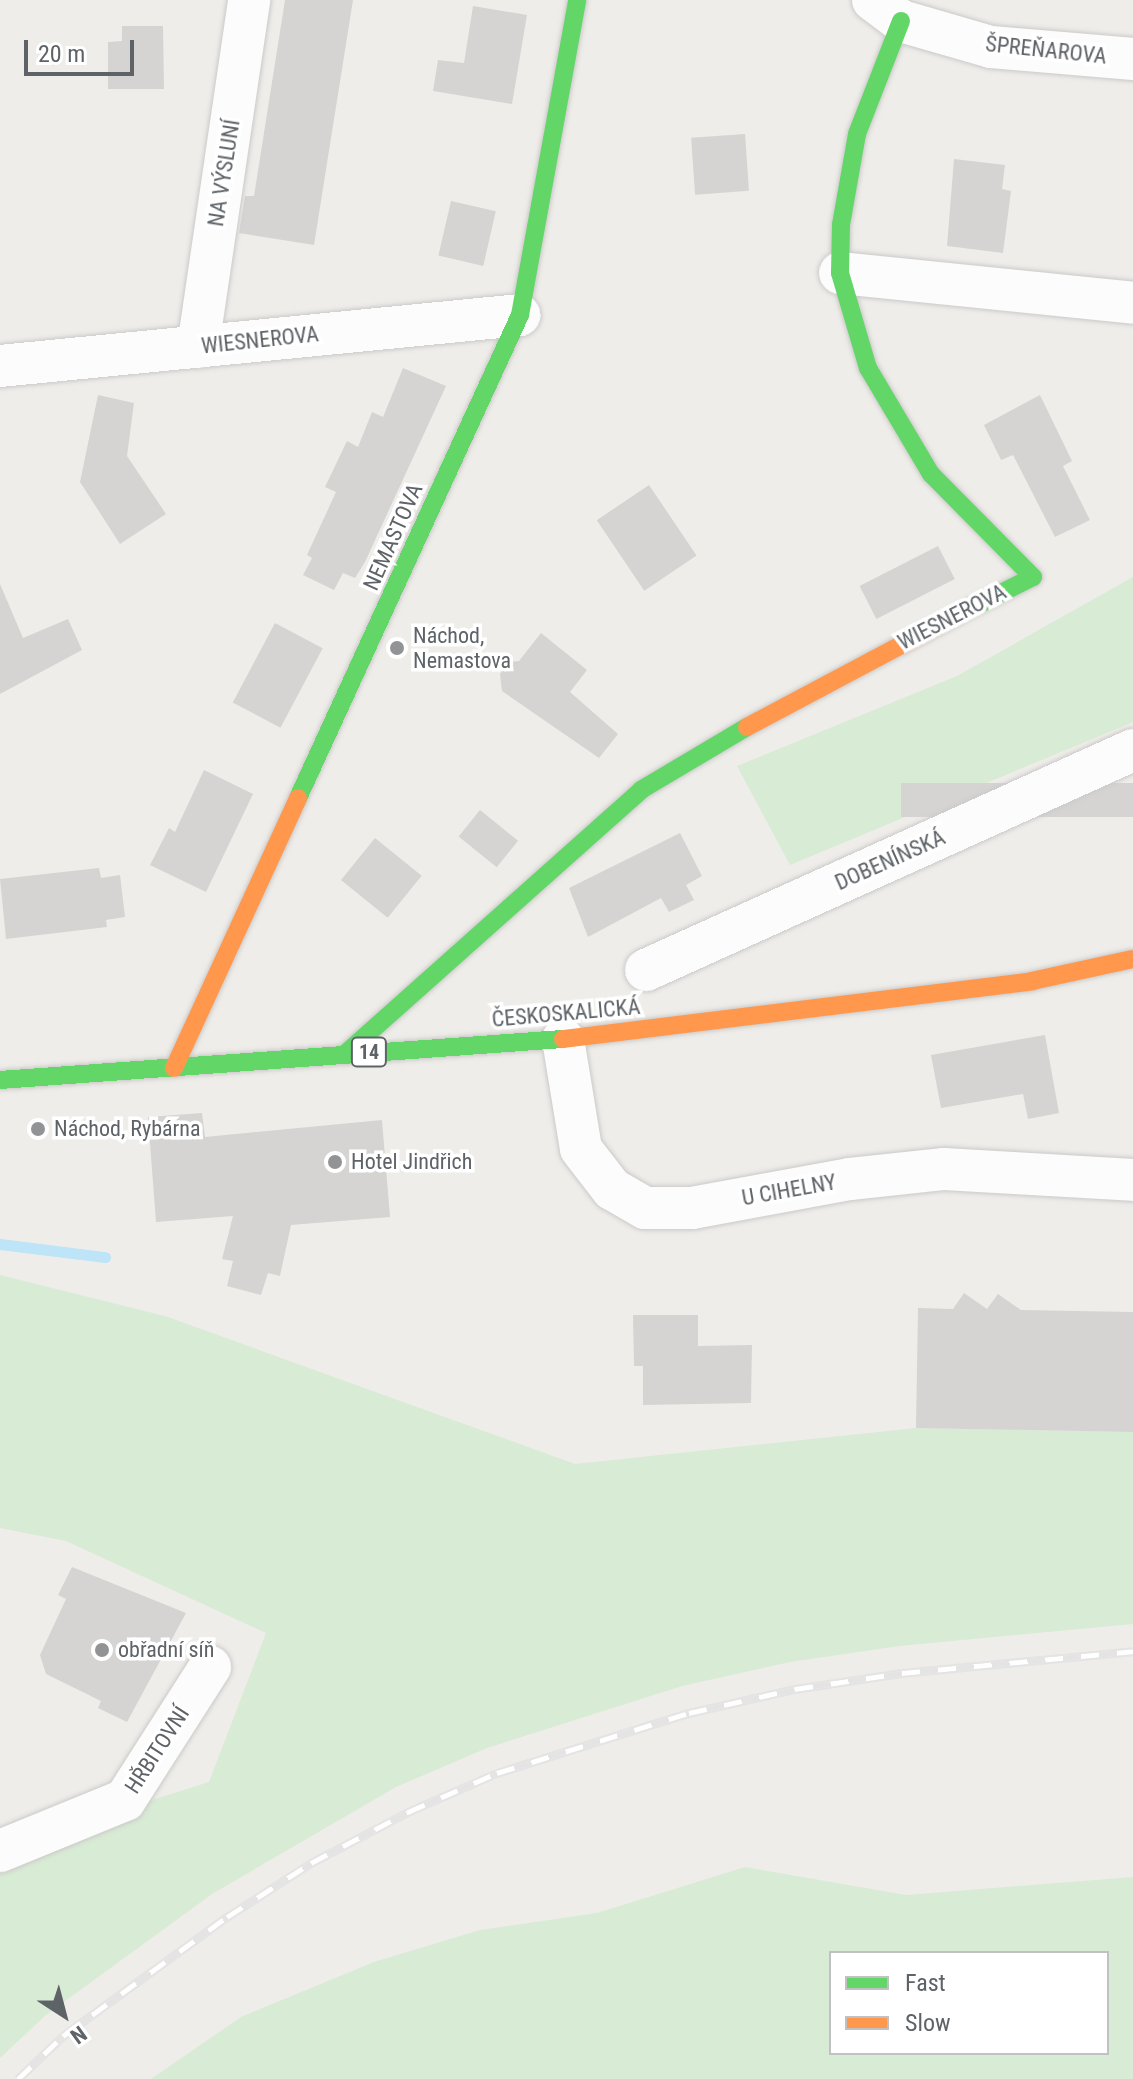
<!DOCTYPE html>
<meta charset="utf-8">
<style>
body{margin:0}
#map{position:relative;width:1133px;height:2079px;overflow:hidden;background:#efede9;font-family:"Roboto Condensed",sans-serif}
div>[style]{position:absolute}
[style*='--x']{left:calc(var(--x)*1px);top:calc(var(--y)*1px);width:calc(var(--w)*1px);rotate:calc(var(--a)*1deg)}
.green>*{inset:0;background:#d8ebd4}
.stream>*{height:11px;margin:-5.5px;padding:0 5.5px;transform-origin:5.5px;border-radius:5.5px;background:#bee4f8}
.building>*{inset:0;background:#d5d4d2;transform-origin:0 0}
.roads{filter:drop-shadow(0 0 2px #cacaca) drop-shadow(0 0 2px #cacaca)}
.street>*{height:42px;margin:-21px;padding:0 21px;transform-origin:21px;border-radius:21px;background:#fdfcfc}
.fast>*{height:18px;margin:-9px;padding:0 9px;transform-origin:9px;border-radius:9px;background:#63d668}
.slow>*{height:18px;margin:-9px;padding:0 9px;transform-origin:9px;border-radius:9px;background:#ff974d}
.rail>*{height:9px;margin-top:-4.5px;transform-origin:0;background:repeating-linear-gradient(90deg,#fff 0 18px,#e4e4e4 0 36px);box-sizing:border-box;border-block:2px solid #e4e4e4}
.dots>*{width:22px;height:22px;translate:-50% -50%;box-sizing:border-box;border:4px solid #fff;border-radius:50%}
span{translate:-50% -50%;white-space:nowrap;text-align:center;line-height:1.15;-webkit-text-stroke:7px #fff;paint-order:stroke}
.shield-label span{padding:2px 6px;background:#fff;border:2px solid;border-radius:6px;-webkit-text-stroke-width:0}
.shield-label{font-size:20px;color:#5e6368;font-weight:700}
.street-label{font-size:22px;color:#5e6368}
.poi-label{font-size:22px;color:#5e6368}
.left{translate:0 -50%;text-align:left}
.legend{position:absolute;left:829px;top:1951px;width:280px;height:104px;box-sizing:border-box;background:#fff;border:2px solid #bfc1c3;margin:0;padding:10px 14px;list-style:none;font-size:24px;color:#5e6368}
.legend li{display:flex;align-items:center;gap:16px;height:40px}
.legend b{width:40px;border:2px solid #bfc1c3}
.north{position:absolute;left:24px;top:1975px;width:80px;height:80px;-webkit-text-stroke:6px #fff;paint-order:stroke;rotate:144deg;font-size:22px;font-weight:700;line-height:32px;text-align:center;color:#5e6368}
.north::after{content:'';display:block;margin:auto;width:28px;height:36px;background:#5e6368;clip-path:polygon(50% 0,100% 100%,50% 72%,0 100%)}
.scale{position:absolute;left:24px;top:40px;width:110px;height:36px;box-sizing:border-box;border:4px solid #5e6368;border-top:0;padding-left:10px;font-size:24px;line-height:28px;white-space:nowrap;color:#5e6368;-webkit-text-stroke:6px #fff;paint-order:stroke}
</style>
<div id="map">
<div class="green">
<i style="clip-path:polygon(1133px 577px,1133px 722px,790px 865px,737px 766px,957px 676px)"></i>
<i style="clip-path:polygon(0 1275px,165px 1316px,575px 1464px,916px 1428px,1133px 1432px,1133px 1624px,899px 1646px,790px 1662px,682px 1686px,487px 1748px,396px 1787px,212px 1894px,46px 2015px,0 2058px,0 1858px,57px 1830px,209px 1782px,266px 1633px,66px 1541px,0 1528px)"></i>
<i style="clip-path:polygon(evenodd,745px 1867px,906px 1895px,1133px 1877px,1133px 2079px,151px 2079px,241px 2017px,374px 1962px,480px 1930px,597px 1913px,745px 1867px,831px 1953px,1107px 1953px,1107px 2053px,831px 2053px,831px 1953px)"></i>
</div>
<div class="stream">
<i style="--x:0;--y:1244;--w:106;--a:7.1"></i>
</div>
<div class="building">
<i style="clip-path:polygon(285px 0,353px 0,314px 245px,239px 233px,245px 196px,254px 196px)"></i>
<i style="clip-path:polygon(473px 6px,527px 15px,512px 104px,433px 91px,438px 60px,464px 63px)"></i>
<i style="clip-path:polygon(122px 26px,163px 26px,164px 89px,108px 89px,108px 42px,122px 41px)"></i>
<i style="left:745px;top:134px;width:57px;height:54px;rotate:86deg"></i>
<i style="clip-path:polygon(954px 159px,1005px 165px,1002px 189px,1011px 191px,1003px 253px,947px 246px)"></i>
<i style="left:451px;top:201px;width:46px;height:56px;rotate:13deg"></i>
<i style="clip-path:polygon(403px 368px,446px 386px,365px 562px,355px 578px,343px 573px,334px 590px,303px 575px,312px 558px,307px 555px,336px 492px,325px 487px,347px 441px,358px 447px,372px 412px,383px 417px)"></i>
<i style="clip-path:polygon(98px 395px,134px 403px,127px 456px,166px 514px,120px 544px,80px 482px)"></i>
<i style="clip-path:polygon(1040px 395px,1072px 461px,1063px 466px,1090px 520px,1055px 537px,1013px 455px,1001px 460px,984px 425px)"></i>
<i style="left:649px;top:485px;width:85px;height:63px;rotate:56deg"></i>
<i style="left:938px;top:546px;width:37px;height:88px;rotate:63deg"></i>
<i style="clip-path:polygon(0 584px,23px 638px,68px 619px,82px 650px,0 694px)"></i>
<i style="left:275px;top:623px;width:54px;height:90px;rotate:28deg"></i>
<i style="clip-path:polygon(541px 633px,587px 670px,570px 692px,618px 734px,599px 758px,502px 691px,500px 674px,509px 662px,519px 661px)"></i>
<i style="clip-path:polygon(204px 770px,253px 794px,206px 892px,150px 865px,169px 828px,175px 832px)"></i>
<i style="left:1133px;top:783px;width:34px;height:232px;rotate:90deg"></i>
<i style="left:480px;top:810px;width:49px;height:34px;rotate:39deg"></i>
<i style="clip-path:polygon(680px 833px,702px 876px,686px 885px,694px 900px,669px 912px,661px 898px,588px 937px,569px 888px)"></i>
<i style="left:375px;top:838px;width:60px;height:54px;rotate:39deg"></i>
<i style="clip-path:polygon(99px 868px,101px 878px,120px 875px,125px 917px,106px 920px,107px 927px,6px 939px,0 879px)"></i>
<i style="clip-path:polygon(1045px 1035px,1059px 1113px,1028px 1119px,1023px 1094px,941px 1108px,931px 1055px)"></i>
<i style="clip-path:polygon(202px 1113px,205px 1137px,382px 1120px,390px 1217px,291px 1225px,280px 1276px,268px 1273px,261px 1295px,227px 1286px,233px 1261px,222px 1259px,233px 1216px,156px 1222px,148px 1117px)"></i>
<i style="clip-path:polygon(964px 1293px,987px 1309px,998px 1294px,1021px 1310px,1133px 1312px,1133px 1432px,916px 1428px,918px 1308px,953px 1309px)"></i>
<i style="clip-path:polygon(633px 1315px,698px 1315px,698px 1346px,752px 1345px,751px 1403px,643px 1405px,643px 1366px,634px 1366px)"></i>
<i style="clip-path:polygon(72px 1567px,186px 1613px,127px 1722px,98px 1708px,101px 1701px,46px 1674px,40px 1655px,66px 1599px,58px 1595px)"></i>
</div>
<div class="roads">
<div class="street">
<i style="--x:873;--y:0;--w:35;--a:37"></i>
<i style="--x:901;--y:21;--w:94;--a:16.1"></i>
<i style="--x:991;--y:47;--w:143;--a:4.8"></i>
<i style="--x:840;--y:273;--w:295;--a:5.8"></i>
<i style="--x:198;--y:347;--w:351;--a:-81.6"></i>
<i style="--x:0;--y:366;--w:522;--a:-5.6"></i>
<i style="--x:646;--y:970;--w:534;--a:-24.31"></i>
<i style="--x:563;--y:1039;--w:111;--a:80.7"></i>
<i style="--x:581;--y:1149;--w:51;--a:52.2"></i>
<i style="--x:612;--y:1189;--w:38;--a:30"></i>
<i style="--x:645;--y:1208;--w:47;--a:0"></i>
<i style="--x:692;--y:1208;--w:161;--a:-10.4"></i>
<i style="--x:850;--y:1179;--w:95;--a:-6.1"></i>
<i style="--x:944;--y:1169;--w:189;--a:3.3"></i>
<i style="--x:0;--y:1851;--w:135;--a:-22.2"></i>
<i style="--x:125;--y:1800;--w:158;--a:-57.4"></i>
</div>
<div class="fast">
<i style="--x:901;--y:21;--w:121;--a:111.3"></i>
<i style="--x:857;--y:134;--w:92;--a:100"></i>
<i style="--x:841;--y:225;--w:48;--a:91.2"></i>
<i style="--x:840;--y:273;--w:99;--a:73.6"></i>
<i style="--x:868;--y:368;--w:123;--a:59.3"></i>
<i style="--x:931;--y:474;--w:145;--a:45.3"></i>
<i style="--x:1033;--y:577;--w:69;--a:153.4"></i>
<i style="--x:298;--y:798;--w:532;--a:-65.32"></i>
<i style="--x:520;--y:315;--w:320;--a:-79.7"></i>
<i style="--x:345;--y:1054;--w:397;--a:-41.7"></i>
<i style="--x:641;--y:790;--w:123;--a:-30.7"></i>
<i style="--x:0;--y:1080;--w:564;--a:-4.17"></i>
</div>
<div class="slow">
<i style="--x:747;--y:727;--w:254;--a:-28"></i>
<i style="--x:563;--y:1039;--w:473;--a:-7"></i>
<i style="--x:1032;--y:981;--w:103;--a:-12.3"></i>
<i style="--x:174;--y:1068;--w:297;--a:-65.3"></i>
</div>
</div>
<div class="rail">
<i style="--x:18;--y:2079;--w:62;--a:-43.7"></i>
<i style="--x:63;--y:2036;--w:203;--a:-36"></i>
<i style="--x:227;--y:1917;--w:100;--a:-32.7"></i>
<i style="--x:311;--y:1863;--w:110;--a:-27.7"></i>
<i style="--x:408;--y:1812;--w:97;--a:-23.7"></i>
<i style="--x:497;--y:1773;--w:201;--a:-17.4"></i>
<i style="--x:689;--y:1713;--w:109;--a:-12.8"></i>
<i style="--x:795;--y:1689;--w:108;--a:-8.5"></i>
<i style="--x:902;--y:1673;--w:232;--a:-5.4"></i>
</div>
<div class="dots">
<i style="left:397px;top:648px;background:#919395"></i>
<i style="left:38px;top:1129px;background:#919395"></i>
<i style="left:335px;top:1162px;background:#919395"></i>
<i style="left:102px;top:1650px;background:#919395"></i>
</div>
<div class="shield-label">
<span style="left:369px;top:1052px">14</span>
</div>
<div class="street-label">
<span style="left:1046px;top:50px;rotate:6deg">ŠPREŇAROVA</span>
<span style="left:224px;top:173px;rotate:-81deg">NA VÝSLUNÍ</span>
<span style="left:260px;top:340px;rotate:-6deg">WIESNEROVA</span>
<span style="left:393px;top:537px;rotate:-66deg">NEMASTOVA</span>
<span style="left:952px;top:617px;rotate:-27deg">WIESNEROVA</span>
<span style="left:890px;top:860px;rotate:-24deg">DOBENÍNSKÁ</span>
<span style="left:566px;top:1013px;rotate:-5deg">ČESKOSKALICKÁ</span>
<span style="left:789px;top:1190px;rotate:-10deg">U CIHELNY</span>
<span style="left:157px;top:1750px;rotate:-57deg">HŘBITOVNÍ</span>
</div>
<div class="poi-label">
<span class="left" style="left:413px;top:648px">Náchod,<br>Nemastova</span>
<span class="left" style="left:54px;top:1129px">Náchod, Rybárna</span>
<span class="left" style="left:351px;top:1162px">Hotel Jindřich</span>
<span class="left" style="left:118px;top:1650px">obřadní síň</span>
</div>
<ul class="legend">
<li><b style="height:10px;background:#63d668"></b>Fast</li>
<li><b style="height:10px;background:#ff974d"></b>Slow</li>
</ul>
<div class="north">N</div>
<div class="scale">20 m</div>
</div>
